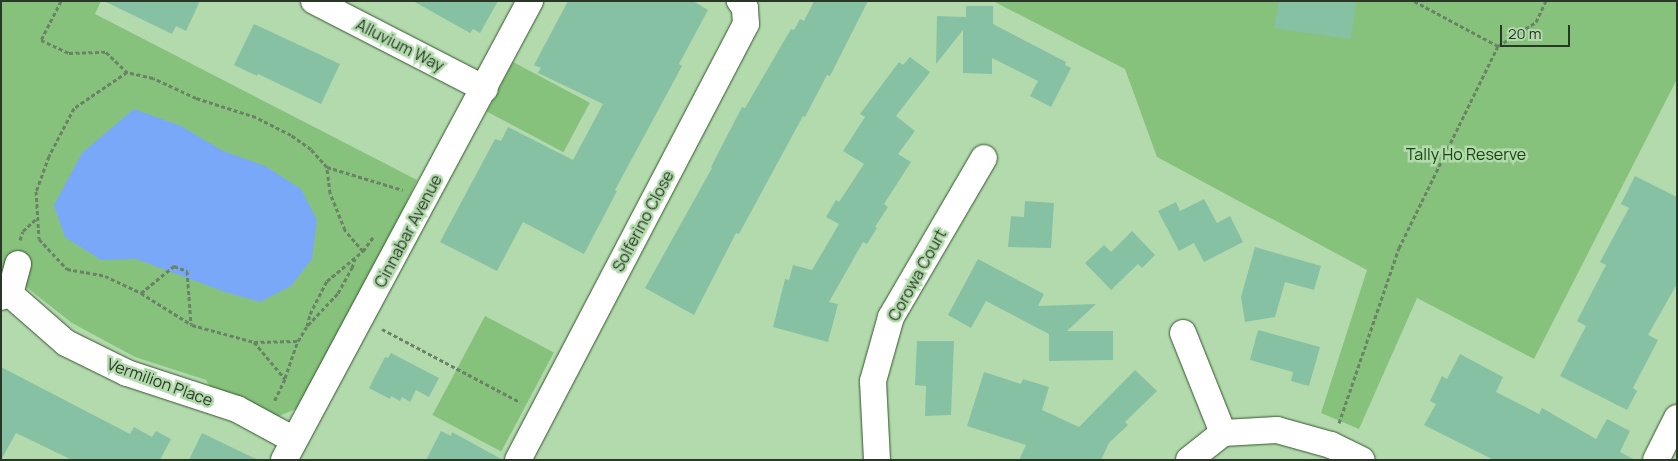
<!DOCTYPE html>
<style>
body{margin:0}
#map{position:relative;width:1678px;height:461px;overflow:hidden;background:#b3daad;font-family:Manrope,sans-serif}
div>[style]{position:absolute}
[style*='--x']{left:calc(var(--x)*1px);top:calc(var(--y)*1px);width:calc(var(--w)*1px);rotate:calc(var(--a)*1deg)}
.green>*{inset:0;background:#86c27c;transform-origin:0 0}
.water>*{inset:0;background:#7aa8f9}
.building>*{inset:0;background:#87c1a3}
.path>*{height:3px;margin-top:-1.5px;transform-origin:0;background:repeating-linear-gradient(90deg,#698364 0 4px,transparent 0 6.5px)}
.roads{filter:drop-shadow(0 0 1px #33552d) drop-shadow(0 0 1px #33552d)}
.street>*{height:26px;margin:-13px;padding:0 13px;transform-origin:13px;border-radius:13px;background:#fff}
span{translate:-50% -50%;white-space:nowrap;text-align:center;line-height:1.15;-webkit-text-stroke:5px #b3daad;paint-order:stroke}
.street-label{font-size:16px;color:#293826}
.park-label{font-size:16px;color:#17440f}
.frame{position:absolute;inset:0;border:2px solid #293826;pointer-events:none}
.scale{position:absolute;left:1500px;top:25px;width:70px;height:22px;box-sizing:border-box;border:2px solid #293826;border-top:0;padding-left:6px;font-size:15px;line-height:18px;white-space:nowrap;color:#293826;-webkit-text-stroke:4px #b3daad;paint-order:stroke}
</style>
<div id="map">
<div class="green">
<i style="clip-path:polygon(1px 1px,101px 1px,95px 14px,417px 180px,364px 293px,298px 408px,277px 417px,214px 392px,206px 380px,135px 357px,72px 323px,21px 283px,1px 273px)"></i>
<i style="clip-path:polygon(993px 1px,1677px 1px,1677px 79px,1534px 359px,1417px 298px,1359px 429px,1321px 413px,1367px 270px,1157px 157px,1125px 69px)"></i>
<i style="left:513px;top:62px;width:87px;height:56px;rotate:28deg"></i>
<i style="left:485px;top:316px;width:78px;height:112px;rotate:28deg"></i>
</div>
<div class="water">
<i style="clip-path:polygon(134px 109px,181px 126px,223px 151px,265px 166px,301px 189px,317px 220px,312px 259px,291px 286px,260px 302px,225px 292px,136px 259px,101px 260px,65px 237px,54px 205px,82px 153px)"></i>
</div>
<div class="building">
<i style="clip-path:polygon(104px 1px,200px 1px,186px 31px,176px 26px,172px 34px)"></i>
<i style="clip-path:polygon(413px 1px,498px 1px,480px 33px,473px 29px,470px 33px)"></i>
<i style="clip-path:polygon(568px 1px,693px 1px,708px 10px,679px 64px,682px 66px,615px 190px,617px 191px,584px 254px,523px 222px,497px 271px,440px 242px,495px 139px,501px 141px,508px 127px,573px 160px,603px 104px,538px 73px,541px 68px,534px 65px)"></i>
<i style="clip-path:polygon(814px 1px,868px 1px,830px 76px,827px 75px,805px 117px,803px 116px,739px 234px,736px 233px,694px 315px,645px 288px,712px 168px,711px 167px,742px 107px,745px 108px,791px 29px,794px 30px,800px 19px,804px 21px)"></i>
<i style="clip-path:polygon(1279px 1px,1356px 1px,1351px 39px,1274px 28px)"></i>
<i style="clip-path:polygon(966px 6px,993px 6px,993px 24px,1066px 62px,1065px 65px,1071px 68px,1051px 107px,1030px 96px,1038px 81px,992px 58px,992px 74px,963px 73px,963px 30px,936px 64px,937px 16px,966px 17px)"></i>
<i style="clip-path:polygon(254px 24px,340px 64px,321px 104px,258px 74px,257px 76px,234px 65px)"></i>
<i style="clip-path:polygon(910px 57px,930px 72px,896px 116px,915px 131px,898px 154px,911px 162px,884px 204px,888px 207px,875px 227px,877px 228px,867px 244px,863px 242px,829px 302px,838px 304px,828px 342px,773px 327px,785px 279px,789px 280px,793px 265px,812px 270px,839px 224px,826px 217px,836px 200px,839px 202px,864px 164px,843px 151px,865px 117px,860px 114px,899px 62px,903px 65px)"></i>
<i style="clip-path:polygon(1635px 176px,1677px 197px,1677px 284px,1648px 335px,1658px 340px,1633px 388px,1637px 391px,1627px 410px,1560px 376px,1586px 326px,1577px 321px,1606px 265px,1600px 262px,1629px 208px,1621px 204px)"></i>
<i style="clip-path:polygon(1204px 199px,1217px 223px,1230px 216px,1243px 242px,1204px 262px,1194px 243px,1179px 251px,1158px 211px,1176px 202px,1180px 211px)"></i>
<i style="clip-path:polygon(1025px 201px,1054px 203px,1051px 248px,1008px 247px,1011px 216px,1024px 217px)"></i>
<i style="clip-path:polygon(1132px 231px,1155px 255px,1142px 268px,1138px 264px,1111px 290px,1085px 263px,1104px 245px,1111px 252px)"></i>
<i style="clip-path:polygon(1255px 247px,1321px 266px,1314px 290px,1285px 282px,1275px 317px,1245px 322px,1241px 297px)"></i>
<i style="clip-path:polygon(978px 259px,1044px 294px,1038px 306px,1096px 304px,1067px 331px,1113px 331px,1113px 360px,1049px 361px,1049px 334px,986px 301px,971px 328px,948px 315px)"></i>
<i style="clip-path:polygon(1258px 330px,1320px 347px,1309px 386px,1291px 381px,1293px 372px,1250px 360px)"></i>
<i style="clip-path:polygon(917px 341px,954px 341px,951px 415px,925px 416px,926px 386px,915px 385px)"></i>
<i style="clip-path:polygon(391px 353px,439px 378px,429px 397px,416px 390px,410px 402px,402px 397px,400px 401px,391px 396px,390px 399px,369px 388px,385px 357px,388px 358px)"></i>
<i style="clip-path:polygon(1460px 354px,1503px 377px,1496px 392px,1539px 414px,1542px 408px,1596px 439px,1607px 419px,1630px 431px,1620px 452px,1635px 460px,1494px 460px,1424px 425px,1436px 404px,1430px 401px,1442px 376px,1447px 379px)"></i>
<i style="clip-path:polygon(1px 367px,130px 434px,134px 427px,152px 437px,156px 431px,171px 439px,160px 460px,72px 460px,16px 433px,1px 460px)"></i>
<i style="clip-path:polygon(1135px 370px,1157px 391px,1125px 422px,1128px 425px,1109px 443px,1101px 460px,1019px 460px,1026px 445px,967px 426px,984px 372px,1021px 384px,1023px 379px,1049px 387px,1042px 410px,1079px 427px)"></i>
<i style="clip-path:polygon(441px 431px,451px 436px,452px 432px,503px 460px,426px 460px)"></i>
<i style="clip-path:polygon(202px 433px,258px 460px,189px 460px)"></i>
</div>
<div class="path">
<i style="--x:61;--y:1;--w:44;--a:117.1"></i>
<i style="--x:41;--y:40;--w:31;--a:25"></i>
<i style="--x:69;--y:53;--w:37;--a:-2"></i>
<i style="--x:106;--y:52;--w:29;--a:44"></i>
<i style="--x:1498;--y:46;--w:45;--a:-32.3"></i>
<i style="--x:1536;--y:22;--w:23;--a:-65"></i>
<i style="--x:327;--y:167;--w:79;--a:16.8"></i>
<i style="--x:20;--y:240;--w:9;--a:-72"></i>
<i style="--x:23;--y:231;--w:19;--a:-43"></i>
<i style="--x:363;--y:251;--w:17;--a:-54"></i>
<i style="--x:141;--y:293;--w:43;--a:-39.3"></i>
<i style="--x:174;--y:266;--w:14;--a:21"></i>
<i style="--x:187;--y:271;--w:53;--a:85.7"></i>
<i style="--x:308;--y:325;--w:44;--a:-46.8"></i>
<i style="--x:338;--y:293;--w:29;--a:-61"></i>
<i style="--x:352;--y:268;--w:10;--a:-73"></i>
<i style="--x:382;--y:329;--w:156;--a:27.9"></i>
<i style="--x:254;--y:342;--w:44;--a:-1.3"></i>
<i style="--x:298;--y:341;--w:17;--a:-59"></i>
<i style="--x:307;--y:326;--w:12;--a:-76"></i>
<i style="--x:310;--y:314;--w:37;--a:-63"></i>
<i style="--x:327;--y:281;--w:47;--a:-39.8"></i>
<i style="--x:363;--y:251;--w:28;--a:-131"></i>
<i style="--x:345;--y:230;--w:40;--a:-112"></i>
<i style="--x:330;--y:193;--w:26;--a:-97"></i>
<i style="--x:327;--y:167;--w:24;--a:-132"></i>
<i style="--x:311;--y:149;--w:24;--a:-145"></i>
<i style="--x:291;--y:135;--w:39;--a:-153"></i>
<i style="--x:256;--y:117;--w:63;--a:-162.4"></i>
<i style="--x:196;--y:98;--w:47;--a:-155.1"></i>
<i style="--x:153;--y:78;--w:27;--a:-167"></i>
<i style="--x:127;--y:72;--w:64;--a:145.8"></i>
<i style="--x:74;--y:108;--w:54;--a:117.5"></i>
<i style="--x:49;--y:156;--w:37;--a:110"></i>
<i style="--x:36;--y:191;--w:48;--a:86.4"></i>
<i style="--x:39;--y:239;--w:41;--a:47"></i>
<i style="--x:67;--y:269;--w:39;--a:10"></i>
<i style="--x:105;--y:276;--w:40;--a:25"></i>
<i style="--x:141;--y:293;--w:60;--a:32.1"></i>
<i style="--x:192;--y:325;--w:64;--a:15.3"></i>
<i style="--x:254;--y:342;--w:48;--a:50"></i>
<i style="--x:285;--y:379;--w:25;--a:116"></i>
<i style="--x:285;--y:378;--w:39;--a:-71"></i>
<i style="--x:1339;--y:423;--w:185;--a:-71.1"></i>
<i style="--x:1399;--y:248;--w:225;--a:-63.9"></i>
<i style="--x:1498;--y:46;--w:95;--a:-151.8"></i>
</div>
<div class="roads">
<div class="street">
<i style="--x:314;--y:1;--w:192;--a:27.2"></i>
<i style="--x:10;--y:294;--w:74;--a:41.2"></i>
<i style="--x:66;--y:343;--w:68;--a:26.2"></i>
<i style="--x:127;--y:373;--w:116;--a:18.1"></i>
<i style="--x:237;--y:409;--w:65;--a:28.5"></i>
<i style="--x:1;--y:297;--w:9;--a:-18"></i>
<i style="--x:10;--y:294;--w:31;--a:-75"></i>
<i style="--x:1183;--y:333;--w:108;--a:68.2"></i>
<i style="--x:1223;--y:433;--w:54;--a:-3.2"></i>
<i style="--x:1277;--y:430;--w:56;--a:15.5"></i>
<i style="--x:1331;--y:445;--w:34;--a:26"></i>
<i style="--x:284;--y:460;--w:521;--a:-61.81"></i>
<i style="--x:518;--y:460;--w:492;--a:-62.4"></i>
<i style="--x:746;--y:24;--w:16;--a:-94"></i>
<i style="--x:745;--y:8;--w:9;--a:-126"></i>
<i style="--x:877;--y:460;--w:79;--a:-92.9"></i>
<i style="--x:873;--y:381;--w:66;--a:-74.3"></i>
<i style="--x:891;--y:317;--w:184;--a:-59.7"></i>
<i style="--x:1189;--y:460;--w:43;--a:-38.5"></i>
<i style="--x:1656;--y:460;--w:47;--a:-63.4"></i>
</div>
</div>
<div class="street-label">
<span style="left:400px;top:45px;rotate:27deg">Alluvium Way</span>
<span style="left:643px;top:221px;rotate:-62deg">Solferino Close</span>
<span style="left:408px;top:231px;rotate:-62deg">Cinnabar Avenue</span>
<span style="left:917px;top:275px;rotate:-61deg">Corowa Court</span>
<span style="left:160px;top:382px;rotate:20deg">Vermilion Place</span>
</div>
<div class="park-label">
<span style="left:1466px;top:154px">Tally Ho Reserve</span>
</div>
<div class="frame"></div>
<div class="scale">20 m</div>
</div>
